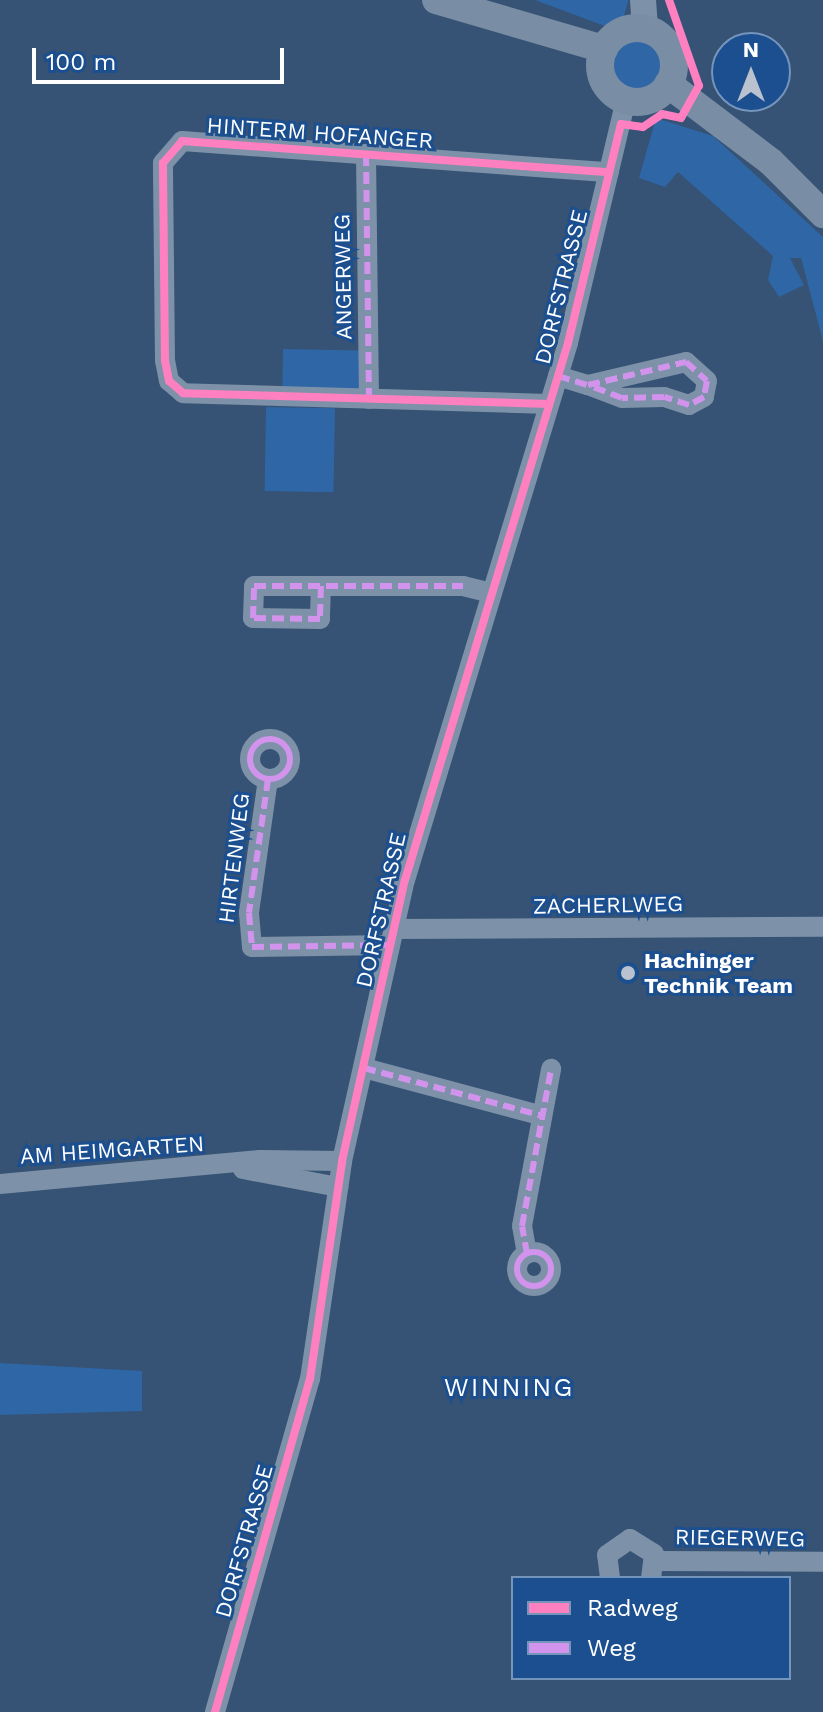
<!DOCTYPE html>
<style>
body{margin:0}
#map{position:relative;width:823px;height:1712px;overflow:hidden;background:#365274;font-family:"Work Sans",sans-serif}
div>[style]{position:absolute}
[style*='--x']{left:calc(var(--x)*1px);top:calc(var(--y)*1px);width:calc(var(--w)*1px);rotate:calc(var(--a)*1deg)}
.green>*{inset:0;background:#2f66a5;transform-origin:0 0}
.round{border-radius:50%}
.minor>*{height:20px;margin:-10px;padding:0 10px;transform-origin:10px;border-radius:10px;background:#7d92a8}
.minor>.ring{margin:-10px;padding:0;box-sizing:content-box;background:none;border:20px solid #7d92a8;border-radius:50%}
.tertiary>*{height:26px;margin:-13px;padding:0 13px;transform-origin:13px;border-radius:13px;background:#7d92a8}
.secondary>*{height:28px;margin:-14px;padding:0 14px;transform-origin:14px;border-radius:14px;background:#798da4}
.secondary>.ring{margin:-14px;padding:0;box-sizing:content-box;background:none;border:28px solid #798da4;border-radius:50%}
.quiet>*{height:6px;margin-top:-3px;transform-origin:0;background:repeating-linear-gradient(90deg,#d193ec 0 12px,transparent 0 18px)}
.quiet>.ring{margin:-3px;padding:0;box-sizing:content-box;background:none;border:6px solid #d193ec;border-radius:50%}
.cycleway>*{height:8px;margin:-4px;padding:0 4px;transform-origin:4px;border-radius:4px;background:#ff80c0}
.dots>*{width:22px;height:22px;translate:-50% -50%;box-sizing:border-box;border:4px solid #1b4f8f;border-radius:50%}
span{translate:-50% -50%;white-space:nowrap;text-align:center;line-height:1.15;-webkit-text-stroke:6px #1b4f8f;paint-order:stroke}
.street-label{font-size:22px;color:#fff}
.poi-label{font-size:22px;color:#fff;font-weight:700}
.left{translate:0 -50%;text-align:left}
.quarter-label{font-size:26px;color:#fff;letter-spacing:2px}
.legend{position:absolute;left:511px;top:1576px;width:280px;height:104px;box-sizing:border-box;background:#1b4f8f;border:2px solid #7695bc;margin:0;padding:10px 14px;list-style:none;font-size:24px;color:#fff}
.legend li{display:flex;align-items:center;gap:16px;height:40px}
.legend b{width:40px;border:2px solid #7695bc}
.north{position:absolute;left:711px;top:32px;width:80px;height:80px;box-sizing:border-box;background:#1b4f8f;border:2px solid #7695bc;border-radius:50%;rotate:0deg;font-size:22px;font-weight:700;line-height:32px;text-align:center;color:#fff}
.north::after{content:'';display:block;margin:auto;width:28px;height:36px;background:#b9c2ce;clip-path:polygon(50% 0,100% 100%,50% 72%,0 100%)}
.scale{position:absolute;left:32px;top:48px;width:252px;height:36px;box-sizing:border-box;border:4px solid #fff;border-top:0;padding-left:10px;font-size:24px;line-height:28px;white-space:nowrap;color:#fff;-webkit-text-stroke:6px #1b4f8f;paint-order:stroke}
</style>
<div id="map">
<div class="green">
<i style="clip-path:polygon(535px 0,628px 0,628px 1px,623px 20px,610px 28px)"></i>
<i class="round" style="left:612px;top:38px;width:54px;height:54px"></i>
<i style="clip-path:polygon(656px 118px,713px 136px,823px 237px,823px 341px,801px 258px,790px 258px,804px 285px,779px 297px,768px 280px,773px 256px,678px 172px,665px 187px,639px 178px)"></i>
<i style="left:283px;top:349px;width:79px;height:39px;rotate:1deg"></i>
<i style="left:266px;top:407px;width:69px;height:84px;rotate:1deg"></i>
<i style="clip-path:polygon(0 1363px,142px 1371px,142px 1411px,0 1415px)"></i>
</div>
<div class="minor">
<i style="--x:366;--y:154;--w:245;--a:89.3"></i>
<i style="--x:558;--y:376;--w:31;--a:17"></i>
<i style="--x:588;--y:385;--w:101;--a:-13.2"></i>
<i style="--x:686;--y:362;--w:28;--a:42"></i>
<i style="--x:707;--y:381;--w:16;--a:101"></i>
<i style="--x:704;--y:397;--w:17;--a:152"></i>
<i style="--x:689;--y:405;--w:26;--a:-162"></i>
<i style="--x:664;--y:397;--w:42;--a:178.6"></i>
<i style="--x:622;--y:398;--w:36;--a:-159"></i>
<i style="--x:549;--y:404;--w:366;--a:-178.3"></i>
<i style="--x:183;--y:393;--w:18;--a:-139"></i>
<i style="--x:169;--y:381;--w:20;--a:-101"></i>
<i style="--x:165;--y:361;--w:198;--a:-90.6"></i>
<i style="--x:163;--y:163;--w:29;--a:-49"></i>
<i style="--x:182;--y:141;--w:428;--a:4.2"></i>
<i style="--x:321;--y:586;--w:33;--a:92"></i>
<i style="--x:320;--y:619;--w:67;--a:-179.1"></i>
<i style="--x:253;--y:618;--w:32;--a:-88"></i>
<i style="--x:254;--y:586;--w:209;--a:0"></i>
<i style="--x:463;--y:586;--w:25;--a:14"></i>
<i class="ring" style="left:250px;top:739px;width:20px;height:20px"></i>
<i style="--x:268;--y:779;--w:135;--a:98.1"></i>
<i style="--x:249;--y:913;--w:34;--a:85"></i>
<i style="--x:252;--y:947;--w:138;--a:-0.8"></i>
<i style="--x:394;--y:929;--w:429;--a:-0.3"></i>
<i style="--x:364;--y:1068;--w:182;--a:15"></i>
<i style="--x:243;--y:1169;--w:97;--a:10.7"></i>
<i style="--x:0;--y:1184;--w:261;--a:-5.3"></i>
<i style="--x:260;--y:1160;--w:82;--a:0.7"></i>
<i class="ring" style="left:517px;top:1252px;width:14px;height:14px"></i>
<i style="--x:527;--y:1254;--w:28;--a:-100"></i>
<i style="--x:522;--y:1226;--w:160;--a:-79.5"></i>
<i style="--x:656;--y:1561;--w:167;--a:0.3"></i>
<i style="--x:610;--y:1578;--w:23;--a:-97"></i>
<i style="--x:607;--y:1555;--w:28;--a:-35"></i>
<i style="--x:630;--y:1539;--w:28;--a:32"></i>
<i style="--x:654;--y:1554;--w:24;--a:97"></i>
<i style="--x:215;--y:1712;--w:346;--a:-74.1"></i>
<i style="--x:310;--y:1379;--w:220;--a:-81.6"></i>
<i style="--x:342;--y:1161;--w:288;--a:-77.4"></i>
<i style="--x:405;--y:880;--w:561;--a:-73.11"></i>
<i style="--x:568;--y:343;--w:250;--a:-76.6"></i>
</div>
<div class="tertiary">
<i style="--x:643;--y:0;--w:29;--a:86"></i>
</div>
<div class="secondary">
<i style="--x:436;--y:0;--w:175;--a:16.3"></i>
<i class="ring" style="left:600px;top:28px;width:46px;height:46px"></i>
<i style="--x:668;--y:84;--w:129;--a:37.1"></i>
<i style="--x:771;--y:162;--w:74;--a:45"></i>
</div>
<div class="quiet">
<i style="--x:366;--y:154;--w:245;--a:89.3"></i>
<i style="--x:558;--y:376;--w:31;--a:17"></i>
<i style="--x:588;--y:385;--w:101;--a:-13.2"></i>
<i style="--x:686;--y:362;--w:28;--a:42"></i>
<i style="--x:707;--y:381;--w:16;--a:101"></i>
<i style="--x:704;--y:397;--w:17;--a:152"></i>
<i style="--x:689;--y:405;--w:26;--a:-162"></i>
<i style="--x:664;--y:397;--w:42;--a:178.6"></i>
<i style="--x:622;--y:398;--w:36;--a:-159"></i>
<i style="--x:321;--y:586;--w:33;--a:92"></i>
<i style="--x:320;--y:619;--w:67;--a:-179.1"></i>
<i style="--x:253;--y:618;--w:32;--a:-88"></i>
<i style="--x:254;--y:586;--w:209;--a:0"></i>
<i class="ring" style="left:250px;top:739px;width:34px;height:34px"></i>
<i style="--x:268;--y:779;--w:135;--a:98.1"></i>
<i style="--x:249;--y:913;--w:34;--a:85"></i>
<i style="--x:252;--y:947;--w:138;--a:-0.8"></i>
<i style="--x:364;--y:1068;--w:182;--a:15"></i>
<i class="ring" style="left:517px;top:1252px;width:28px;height:28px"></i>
<i style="--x:527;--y:1254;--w:28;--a:-100"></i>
<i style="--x:522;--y:1226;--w:160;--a:-79.5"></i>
</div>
<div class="cycleway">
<i style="--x:549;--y:404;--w:366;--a:-178.3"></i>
<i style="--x:183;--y:393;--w:18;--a:-139"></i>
<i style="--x:169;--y:381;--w:20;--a:-101"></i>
<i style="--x:165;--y:361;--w:198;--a:-90.6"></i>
<i style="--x:163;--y:163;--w:29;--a:-49"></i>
<i style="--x:182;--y:141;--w:428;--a:4.2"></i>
<i style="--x:215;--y:1712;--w:346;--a:-74.1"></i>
<i style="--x:310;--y:1379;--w:220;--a:-81.6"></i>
<i style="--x:342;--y:1161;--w:288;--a:-77.4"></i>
<i style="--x:405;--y:880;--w:561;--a:-73.11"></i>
<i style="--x:568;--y:343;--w:225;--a:-76.4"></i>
<i style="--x:621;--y:124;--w:22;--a:8"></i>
<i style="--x:643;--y:127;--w:23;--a:-34"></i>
<i style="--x:662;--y:114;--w:19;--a:12"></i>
<i style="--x:681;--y:118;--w:37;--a:-61"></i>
<i style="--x:699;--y:86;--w:91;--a:-109.2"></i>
</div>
<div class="dots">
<i style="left:628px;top:973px;background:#b9c2ce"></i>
</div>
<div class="street-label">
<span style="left:320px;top:133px;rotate:4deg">HINTERM HOFANGER</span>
<span style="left:343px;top:277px;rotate:-91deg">ANGERWEG</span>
<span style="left:561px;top:287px;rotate:-76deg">DORFSTRASSE</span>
<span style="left:234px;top:858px;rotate:-83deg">HIRTENWEG</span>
<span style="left:608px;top:905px;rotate:-1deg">ZACHERLWEG</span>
<span style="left:381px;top:910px;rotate:-77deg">DORFSTRASSE</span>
<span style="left:112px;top:1150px;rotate:-4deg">AM HEIMGARTEN</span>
<span style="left:740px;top:1538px;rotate:1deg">RIEGERWEG</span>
<span style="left:244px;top:1541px;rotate:-74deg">DORFSTRASSE</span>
</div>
<div class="poi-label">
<span class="left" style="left:644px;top:973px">Hachinger<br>Technik Team</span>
</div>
<div class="quarter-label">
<span style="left:509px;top:1388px">WINNING</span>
</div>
<ul class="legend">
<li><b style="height:10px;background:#ff80c0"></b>Radweg</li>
<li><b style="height:10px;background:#d193ec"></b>Weg</li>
</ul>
<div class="north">N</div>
<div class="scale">100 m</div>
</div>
